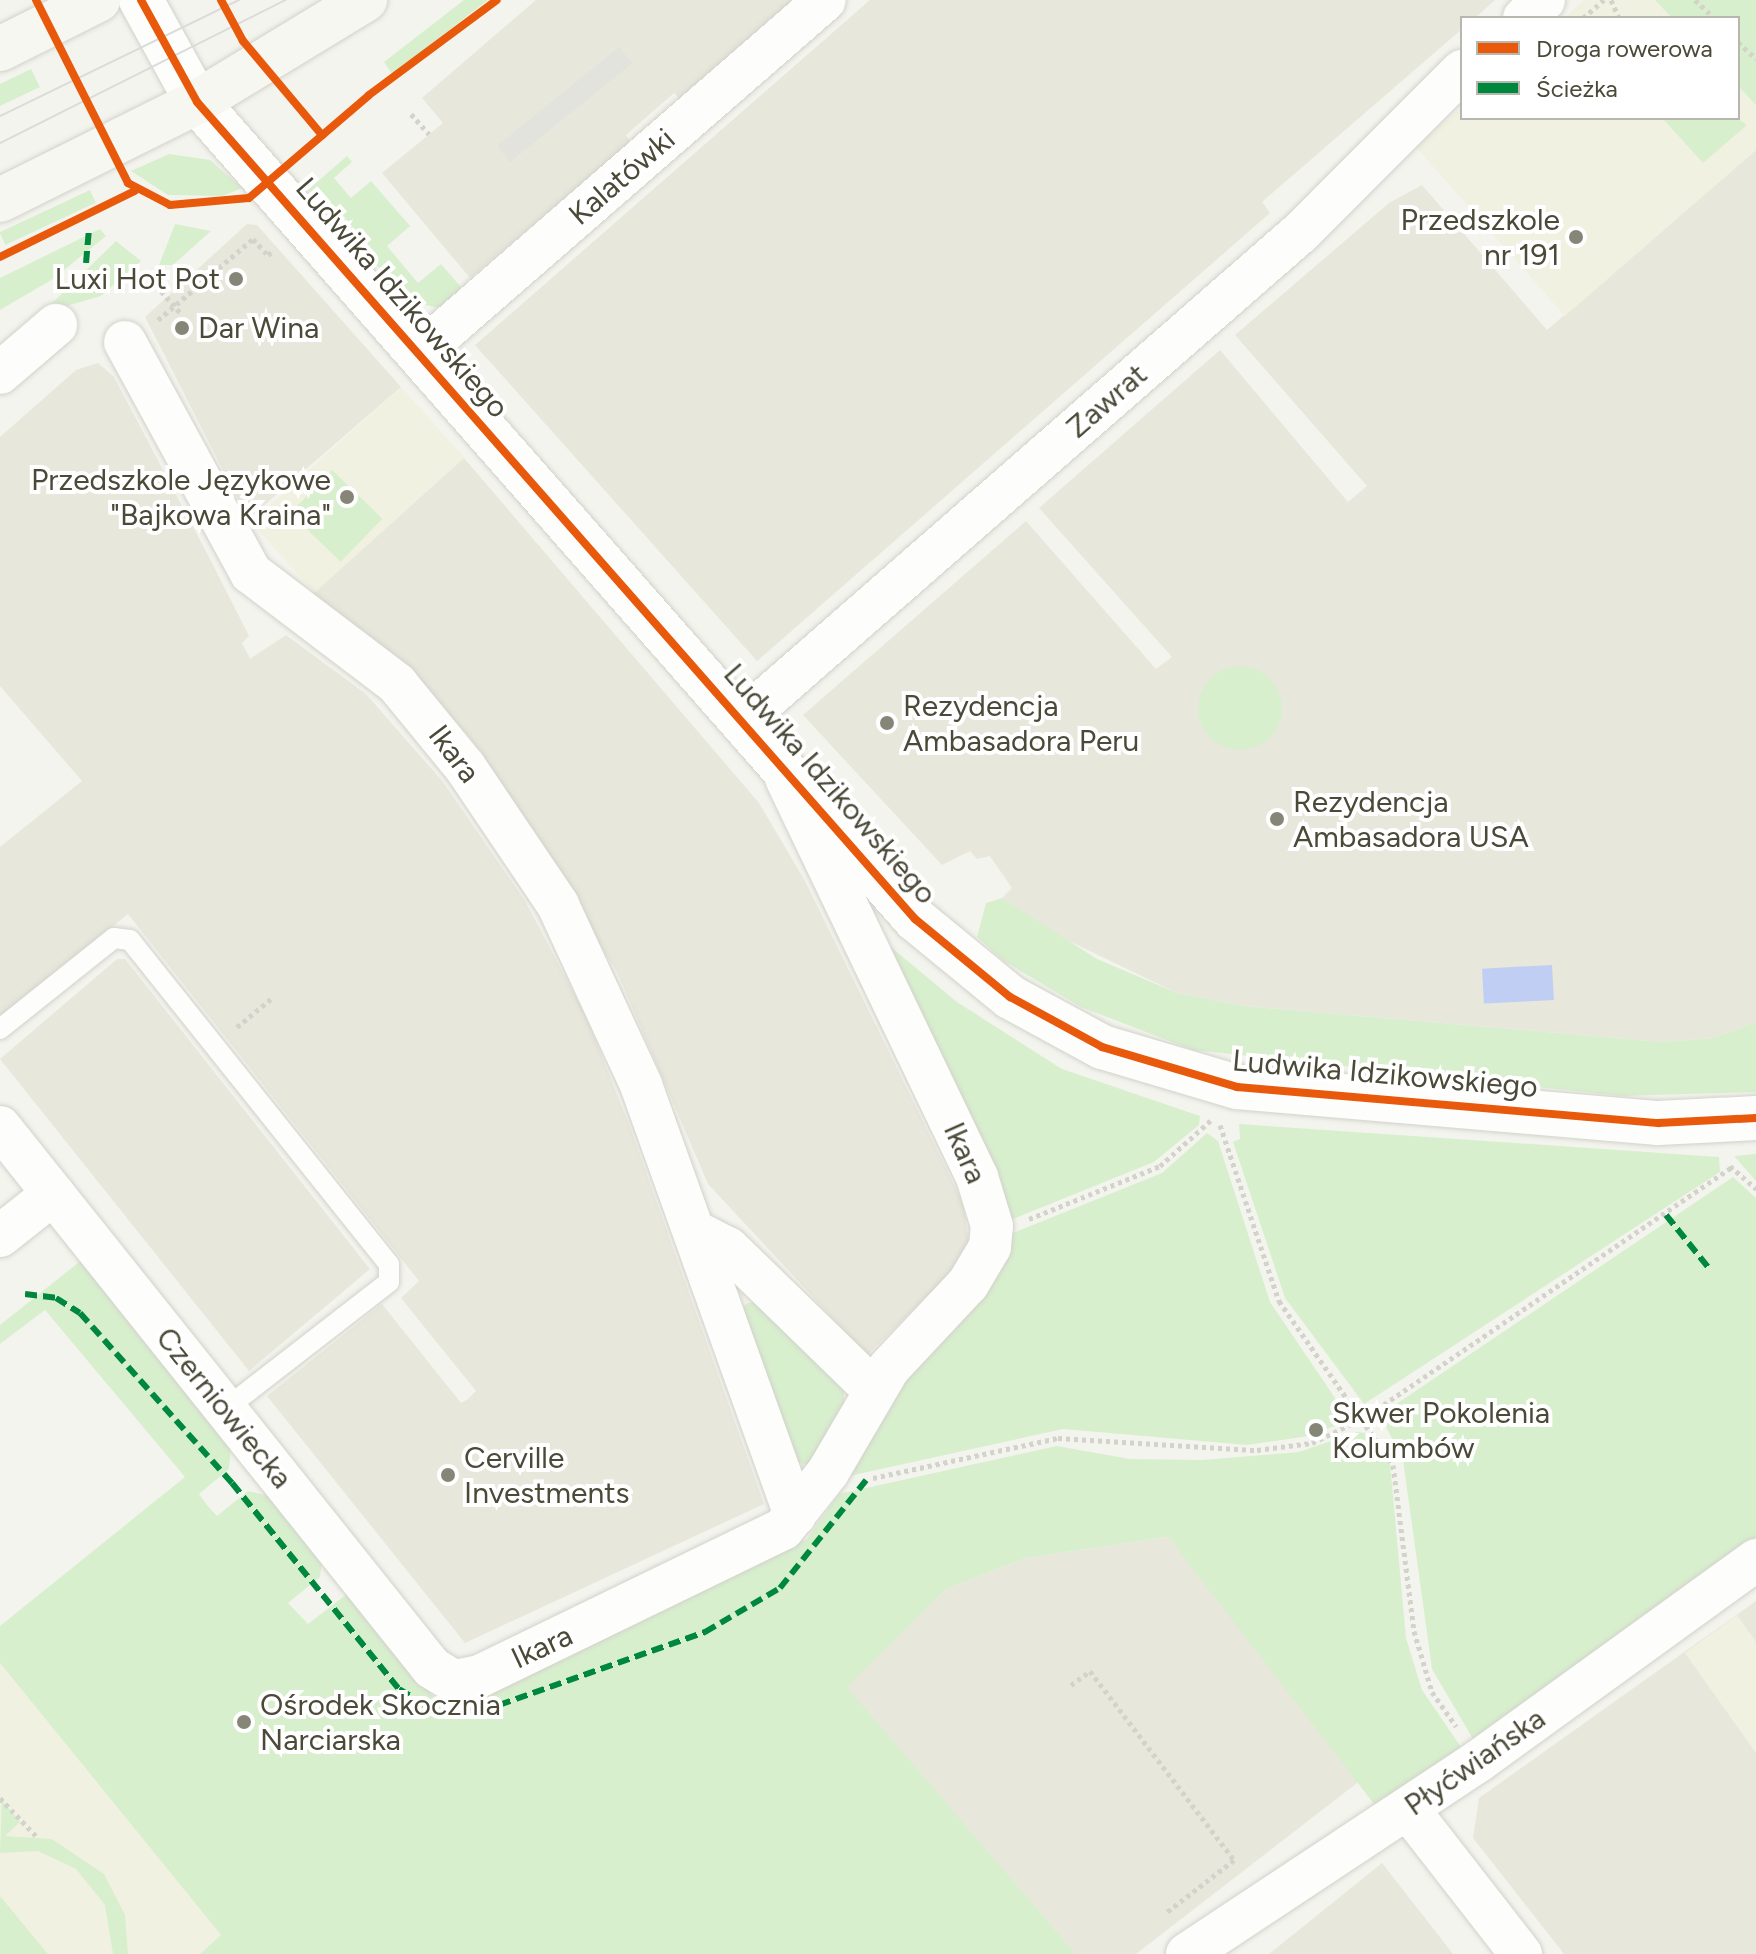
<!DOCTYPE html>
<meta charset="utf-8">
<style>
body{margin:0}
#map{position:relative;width:1756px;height:1954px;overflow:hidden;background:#f4f4ee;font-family:Figtree,sans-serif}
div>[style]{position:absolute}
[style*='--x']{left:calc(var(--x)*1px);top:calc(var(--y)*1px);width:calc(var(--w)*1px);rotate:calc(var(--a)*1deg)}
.residential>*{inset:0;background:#e7e7dc}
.education>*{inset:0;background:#f1f1e1;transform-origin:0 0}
.green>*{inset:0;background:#d8efce;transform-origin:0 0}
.round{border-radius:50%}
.parking>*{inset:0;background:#e3e3de;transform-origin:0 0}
.water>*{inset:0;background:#bfcef2;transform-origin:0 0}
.path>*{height:5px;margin-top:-2.5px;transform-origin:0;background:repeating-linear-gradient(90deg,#d3d3cc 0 4px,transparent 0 8px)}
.roads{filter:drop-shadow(0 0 2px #d2d2cb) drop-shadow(0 0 2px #d2d2cb)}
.service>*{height:20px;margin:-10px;padding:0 10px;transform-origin:10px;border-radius:10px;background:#fdfdfc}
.minor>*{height:42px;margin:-21px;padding:0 21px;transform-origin:21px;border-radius:21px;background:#fdfdfc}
.tertiary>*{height:44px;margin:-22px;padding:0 22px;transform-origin:22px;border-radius:22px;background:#fdfdfc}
.secondary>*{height:44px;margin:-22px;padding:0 22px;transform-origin:22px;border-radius:22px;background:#f7f7f1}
.tram>*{height:2px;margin:-1px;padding:0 1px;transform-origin:1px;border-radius:1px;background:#dbdbda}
.quiet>*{height:6px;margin-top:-3px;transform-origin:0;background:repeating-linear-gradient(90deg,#00873e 0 12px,transparent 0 18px)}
.cycleway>*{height:8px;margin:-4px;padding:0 4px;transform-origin:4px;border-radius:4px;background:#e8590c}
.dots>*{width:22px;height:22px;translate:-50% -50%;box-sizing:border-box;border:4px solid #fff;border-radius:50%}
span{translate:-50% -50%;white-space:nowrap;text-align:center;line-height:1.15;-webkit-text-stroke:8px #fff;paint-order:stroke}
.street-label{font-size:30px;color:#4b4a39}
.poi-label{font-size:30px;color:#4b4a39}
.right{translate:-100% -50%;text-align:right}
.left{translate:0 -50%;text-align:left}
.legend{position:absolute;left:1460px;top:16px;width:280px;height:104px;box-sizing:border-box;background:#fff;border:2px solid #b7b7b0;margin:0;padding:10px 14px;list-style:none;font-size:24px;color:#4b4a39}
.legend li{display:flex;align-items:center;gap:16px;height:40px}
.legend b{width:40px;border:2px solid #b7b7b0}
</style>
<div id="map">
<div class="residential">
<i style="clip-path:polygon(536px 0,793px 0,679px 98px,674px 93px,626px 135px,631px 142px,470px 278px,382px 173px,443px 123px,422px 98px)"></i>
<i style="clip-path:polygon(870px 0,1495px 0,1475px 18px,1462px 18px,1462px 29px,1262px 202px,1270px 213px,757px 661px,475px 345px)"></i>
<i style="clip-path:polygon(1756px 150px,1756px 1022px,1713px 1038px,1662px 1042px,1244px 1006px,1177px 993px,1044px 929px,1002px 898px,1012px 888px,990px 856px,977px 859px,970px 851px,942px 865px,803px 715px,1026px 521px,1156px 669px,1172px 657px,1039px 508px,1220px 350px,1348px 502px,1367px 486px,1235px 335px,1389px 203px,1422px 185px,1547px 330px)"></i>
<i style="clip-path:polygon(247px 224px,257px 225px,401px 387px,248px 519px,145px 317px)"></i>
<i style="clip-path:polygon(98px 363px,114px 377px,209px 557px,249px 636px,242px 643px,250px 659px,286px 635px,366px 694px,443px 782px,525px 901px,585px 1014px,630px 1127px,764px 1504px,465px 1643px,267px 1396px,382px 1304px,461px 1403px,468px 1399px,476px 1391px,401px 1298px,419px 1281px,128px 914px,0 1017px,0 847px,82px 781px,0 686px,0 437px,76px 370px)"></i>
<i style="clip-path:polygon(464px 458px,759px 803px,805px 881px,963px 1203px,969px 1242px,953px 1271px,867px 1355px,708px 1184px,617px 972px,471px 739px,400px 660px,311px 594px)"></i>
<i style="clip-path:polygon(117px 959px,125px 959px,370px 1269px,249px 1371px,0 1059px)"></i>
<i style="clip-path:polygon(1168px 1537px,1361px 1780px,1136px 1954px,1076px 1954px,846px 1687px,946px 1589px,1026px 1558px)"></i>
<i style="clip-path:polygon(1756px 1601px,1756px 1954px,1564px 1954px,1473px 1838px,1479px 1798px)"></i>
<i style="clip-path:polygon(1382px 1863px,1453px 1954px,1269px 1954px)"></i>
</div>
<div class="education">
<i style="clip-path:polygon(1584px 0,1655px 0,1672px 18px,1564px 18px)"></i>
<i style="clip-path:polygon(1738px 86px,1756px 105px,1756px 150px,1565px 316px,1416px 147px,1462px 107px,1462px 118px,1738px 118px)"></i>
<i style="left:401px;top:387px;width:95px;height:202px;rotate:48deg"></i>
<i style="clip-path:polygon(1737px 1615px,1756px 1642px,1756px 1753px,1685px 1653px)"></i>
<i style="clip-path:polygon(0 1663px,221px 1935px,200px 1954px,0 1954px)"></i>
</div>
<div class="green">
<i style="clip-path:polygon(464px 0,488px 0,392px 74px,384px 62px)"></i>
<i style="clip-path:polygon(1655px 0,1756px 0,1756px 105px,1738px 86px,1738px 18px,1672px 18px)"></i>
<i style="clip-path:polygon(31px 69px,40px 87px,0 106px,0 84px)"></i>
<i style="clip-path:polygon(1662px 118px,1737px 118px,1747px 125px,1703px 163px)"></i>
<i style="clip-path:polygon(169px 154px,210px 160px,242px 188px,223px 196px,168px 195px,131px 171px)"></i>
<i style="clip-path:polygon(347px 156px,352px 162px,334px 178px,351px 198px,371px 181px,410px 226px,387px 246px,418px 283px,441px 264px,467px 294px,439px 308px,409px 301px,308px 190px)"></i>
<i style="left:90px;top:190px;width:14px;height:100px;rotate:65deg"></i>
<i style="clip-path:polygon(175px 224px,211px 231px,173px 265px,159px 265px)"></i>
<i style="clip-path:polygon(100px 229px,106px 236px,53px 279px,0 310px,0 278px)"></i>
<i style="clip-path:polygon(116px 241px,141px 261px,101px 296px,42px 313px)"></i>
<i style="left:332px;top:470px;width:70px;height:60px;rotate:44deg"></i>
<i class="round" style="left:1198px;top:666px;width:84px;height:84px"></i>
<i style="clip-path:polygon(1002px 898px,1097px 959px,1177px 993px,1244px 1006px,1662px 1042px,1713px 1038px,1756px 1022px,1756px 1092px,1622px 1096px,1193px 1050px,1081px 1007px,1004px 961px,977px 937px,986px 903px)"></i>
<i style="clip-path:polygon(880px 938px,957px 1002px,1062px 1069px,1200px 1116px,1199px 1125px,1154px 1162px,1008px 1221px)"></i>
<i style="clip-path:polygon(1239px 1124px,1719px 1157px,1720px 1172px,1364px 1404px,1285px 1298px,1233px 1142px,1240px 1139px)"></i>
<i style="clip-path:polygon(1207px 1133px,1218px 1141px,1270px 1302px,1350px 1420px,1309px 1436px,1247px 1445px,1063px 1429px,849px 1476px,901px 1384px,1008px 1235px,1162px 1173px)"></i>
<i style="clip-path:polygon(1756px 1154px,1756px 1181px,1734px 1156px)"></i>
<i style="clip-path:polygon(1733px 1177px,1756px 1198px,1756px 1537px,1473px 1739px,1432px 1669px,1403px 1460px,1380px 1415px)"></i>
<i style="clip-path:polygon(83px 1259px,231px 1446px,229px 1469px,199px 1494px,207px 1505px,217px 1516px,248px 1491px,270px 1496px,322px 1562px,320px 1577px,288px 1603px,308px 1624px,347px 1594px,435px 1698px,450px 1704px,466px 1704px,807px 1539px,839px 1494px,1057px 1446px,1130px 1459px,1203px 1460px,1299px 1452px,1357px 1432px,1367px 1433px,1390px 1463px,1406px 1638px,1422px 1690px,1461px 1747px,1377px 1808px,1168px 1537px,1026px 1558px,946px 1589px,847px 1687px,1076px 1954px,200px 1954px,221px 1935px,0 1663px,0 1626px,185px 1477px,45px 1310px,0 1344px,0 1325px)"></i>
<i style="clip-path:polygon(747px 1303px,757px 1303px,844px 1391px,844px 1408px,808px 1465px,796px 1462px,741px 1310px)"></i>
<i style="clip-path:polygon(2px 1800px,20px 1822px,5px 1836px,52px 1839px,104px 1874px,125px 1915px,128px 1954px,113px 1954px,105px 1905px,76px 1869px,38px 1851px,0 1853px)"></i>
<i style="clip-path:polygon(0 1896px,48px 1954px,0 1954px)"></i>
</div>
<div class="parking">
<i style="left:619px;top:47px;width:21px;height:157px;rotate:51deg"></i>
</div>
<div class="water">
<i style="left:1552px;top:965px;width:35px;height:70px;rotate:87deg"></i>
</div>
<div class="path">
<i style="--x:1611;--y:0;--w:20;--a:66"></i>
<i style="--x:1695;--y:0;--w:26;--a:43"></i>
<i style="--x:1583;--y:18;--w:28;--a:-41"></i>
<i style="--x:1738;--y:42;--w:25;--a:43"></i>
<i style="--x:411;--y:114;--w:27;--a:48"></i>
<i style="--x:156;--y:285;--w:38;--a:49"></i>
<i style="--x:158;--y:320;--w:125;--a:-40.5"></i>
<i style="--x:253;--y:239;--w:22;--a:47"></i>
<i style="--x:268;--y:255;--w:6;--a:-39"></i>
<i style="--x:237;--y:1027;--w:44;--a:-39.5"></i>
<i style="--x:1220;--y:1125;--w:186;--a:71.5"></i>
<i style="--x:1279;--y:1301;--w:200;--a:55.2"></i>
<i style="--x:1393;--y:1465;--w:167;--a:82.8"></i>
<i style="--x:1414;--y:1631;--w:64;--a:73.6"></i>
<i style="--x:1432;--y:1692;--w:42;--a:54.8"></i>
<i style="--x:1730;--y:1166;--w:35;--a:41"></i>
<i style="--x:1029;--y:1219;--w:141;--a:-22"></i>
<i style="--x:1160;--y:1166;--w:69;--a:-42"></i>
<i style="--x:873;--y:1478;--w:189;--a:-12.2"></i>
<i style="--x:1058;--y:1438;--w:199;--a:3.5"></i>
<i style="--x:1257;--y:1450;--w:55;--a:-7.3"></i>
<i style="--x:1312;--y:1443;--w:58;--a:-25.7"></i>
<i style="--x:1364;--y:1418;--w:445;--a:-34.3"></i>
<i style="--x:1071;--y:1685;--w:24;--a:-36"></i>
<i style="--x:1090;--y:1671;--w:238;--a:52.7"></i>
<i style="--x:1234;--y:1860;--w:86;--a:142.1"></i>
<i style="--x:0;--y:1798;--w:52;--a:46.5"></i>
</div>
<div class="roads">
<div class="service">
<i style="--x:0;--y:1029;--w:146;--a:-38.6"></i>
<i style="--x:114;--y:938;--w:16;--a:7"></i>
<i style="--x:130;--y:940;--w:415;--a:51.4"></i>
<i style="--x:389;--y:1264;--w:18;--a:90"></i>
<i style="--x:389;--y:1282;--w:207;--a:142.2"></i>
</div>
<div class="minor">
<i style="--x:1524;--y:18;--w:27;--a:-42"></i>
<i style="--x:125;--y:342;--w:263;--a:61.4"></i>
<i style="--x:251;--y:573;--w:183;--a:37.2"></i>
<i style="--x:397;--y:684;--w:107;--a:50.7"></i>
<i style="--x:465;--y:767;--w:166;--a:56"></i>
<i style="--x:558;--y:905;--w:198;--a:65.2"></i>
<i style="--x:641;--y:1085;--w:457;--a:70.3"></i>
<i style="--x:418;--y:354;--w:539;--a:-41.02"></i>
<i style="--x:0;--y:373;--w:74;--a:-40.6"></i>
<i style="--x:742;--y:720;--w:742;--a:-41.12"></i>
<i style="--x:1301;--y:232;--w:228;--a:-45"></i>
<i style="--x:0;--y:1127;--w:692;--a:51.39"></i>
<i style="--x:432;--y:1668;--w:26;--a:31"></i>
<i style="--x:454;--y:1681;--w:26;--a:-11"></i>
<i style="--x:480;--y:1676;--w:337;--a:-25.9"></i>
<i style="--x:783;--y:1529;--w:73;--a:-51.7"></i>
<i style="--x:828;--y:1472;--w:121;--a:-59.6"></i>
<i style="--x:889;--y:1368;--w:115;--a:-46.8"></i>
<i style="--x:968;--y:1284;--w:43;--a:-59.3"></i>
<i style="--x:990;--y:1247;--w:21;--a:-85"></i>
<i style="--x:992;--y:1226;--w:51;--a:-107"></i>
<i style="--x:977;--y:1177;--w:442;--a:-115.6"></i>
<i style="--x:696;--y:1232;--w:36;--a:27"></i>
<i style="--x:728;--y:1248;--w:205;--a:44.2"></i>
<i style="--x:0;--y:1236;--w:68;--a:-38.4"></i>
<i style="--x:1408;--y:1809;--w:184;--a:52.1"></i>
<i style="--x:1187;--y:1954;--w:351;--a:-33.5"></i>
<i style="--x:1480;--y:1760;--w:341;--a:-35.9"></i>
</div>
<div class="tertiary">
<i style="--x:141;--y:0;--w:116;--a:61.2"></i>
<i style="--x:197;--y:102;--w:1088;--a:48.69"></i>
<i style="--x:915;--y:919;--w:123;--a:39.4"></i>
<i style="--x:1010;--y:997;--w:105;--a:28.5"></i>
<i style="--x:1102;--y:1047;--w:141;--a:16.5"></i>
<i style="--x:1237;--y:1087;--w:423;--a:4.9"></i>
<i style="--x:1658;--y:1123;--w:98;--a:-2.9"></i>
</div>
<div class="secondary">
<i style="--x:0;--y:49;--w:110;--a:-26.6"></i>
<i style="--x:0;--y:200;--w:220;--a:-26.4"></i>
<i style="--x:197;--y:102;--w:197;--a:-31.3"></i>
</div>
</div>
<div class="tram">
<i style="--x:0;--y:116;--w:266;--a:-25.9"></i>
<i style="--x:0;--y:143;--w:320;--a:-26.6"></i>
</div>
<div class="quiet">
<i style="--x:86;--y:263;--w:36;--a:-85"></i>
<i style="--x:1666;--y:1215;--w:67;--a:51.1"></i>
<i style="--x:25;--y:1294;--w:31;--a:7"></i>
<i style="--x:56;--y:1298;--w:28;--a:32"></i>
<i style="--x:80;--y:1313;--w:228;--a:48.2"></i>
<i style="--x:232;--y:1483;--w:265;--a:51"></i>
<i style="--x:399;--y:1689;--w:50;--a:31.2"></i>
<i style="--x:442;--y:1715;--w:58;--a:-10"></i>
<i style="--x:499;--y:1705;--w:219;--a:-19.5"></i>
<i style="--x:705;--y:1632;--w:87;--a:-30.4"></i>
<i style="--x:780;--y:1588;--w:139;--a:-51.4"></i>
</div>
<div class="cycleway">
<i style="--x:36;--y:0;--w:205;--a:63.3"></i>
<i style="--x:128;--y:183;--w:47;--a:27.6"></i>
<i style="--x:170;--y:205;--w:79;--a:-5.1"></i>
<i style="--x:249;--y:198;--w:158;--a:-40.6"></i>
<i style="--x:369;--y:95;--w:159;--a:-36.6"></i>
<i style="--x:141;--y:0;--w:116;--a:61.2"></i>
<i style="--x:197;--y:102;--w:1088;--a:48.69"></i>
<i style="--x:915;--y:919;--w:123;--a:39.4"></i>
<i style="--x:1010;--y:997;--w:105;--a:28.5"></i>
<i style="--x:1102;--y:1047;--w:141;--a:16.5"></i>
<i style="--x:1237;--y:1087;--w:423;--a:4.9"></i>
<i style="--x:1658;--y:1123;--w:98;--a:-2.9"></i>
<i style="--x:221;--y:0;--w:47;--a:61.8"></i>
<i style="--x:243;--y:41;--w:123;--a:50"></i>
<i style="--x:0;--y:257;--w:150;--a:-26.1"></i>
</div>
<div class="dots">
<i style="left:1576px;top:237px;background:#868678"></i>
<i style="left:236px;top:279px;background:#868678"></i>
<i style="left:182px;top:328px;background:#868678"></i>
<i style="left:347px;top:497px;background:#868678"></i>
<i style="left:887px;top:723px;background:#868678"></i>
<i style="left:1277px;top:819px;background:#868678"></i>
<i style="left:1316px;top:1430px;background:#868678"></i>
<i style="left:448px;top:1475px;background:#868678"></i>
<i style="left:244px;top:1722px;background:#868678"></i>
</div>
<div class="street-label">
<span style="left:622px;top:177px;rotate:-41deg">Kalatówki</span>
<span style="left:402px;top:298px;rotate:49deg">Ludwika Idzikowskiego</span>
<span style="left:1107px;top:401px;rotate:-41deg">Zawrat</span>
<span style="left:454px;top:754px;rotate:53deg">Ikara</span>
<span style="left:830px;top:784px;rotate:49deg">Ludwika Idzikowskiego</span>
<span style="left:1385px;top:1074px;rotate:5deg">Ludwika Idzikowskiego</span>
<span style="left:965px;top:1153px;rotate:66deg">Ikara</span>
<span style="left:224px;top:1408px;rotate:51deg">Czerniowiecka</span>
<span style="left:542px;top:1647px;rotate:-25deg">Ikara</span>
<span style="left:1475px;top:1762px;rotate:-35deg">Płyćwiańska</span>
</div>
<div class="poi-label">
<span class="right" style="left:1560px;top:237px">Przedszkole<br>nr 191</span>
<span class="right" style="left:220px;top:279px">Luxi Hot Pot</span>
<span class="left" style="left:198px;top:328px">Dar Wina</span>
<span class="right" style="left:331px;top:497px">Przedszkole Językowe<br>"Bajkowa Kraina"</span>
<span class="left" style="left:903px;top:723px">Rezydencja<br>Ambasadora Peru</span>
<span class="left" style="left:1293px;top:819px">Rezydencja<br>Ambasadora USA</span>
<span class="left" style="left:1332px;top:1430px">Skwer Pokolenia<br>Kolumbów</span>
<span class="left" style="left:464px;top:1475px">Cerville<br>Investments</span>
<span class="left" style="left:260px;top:1722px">Ośrodek Skocznia<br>Narciarska</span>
</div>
<ul class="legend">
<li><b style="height:10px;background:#e8590c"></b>Droga rowerowa</li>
<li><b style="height:10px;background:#00873e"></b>Ścieżka</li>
</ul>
</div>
